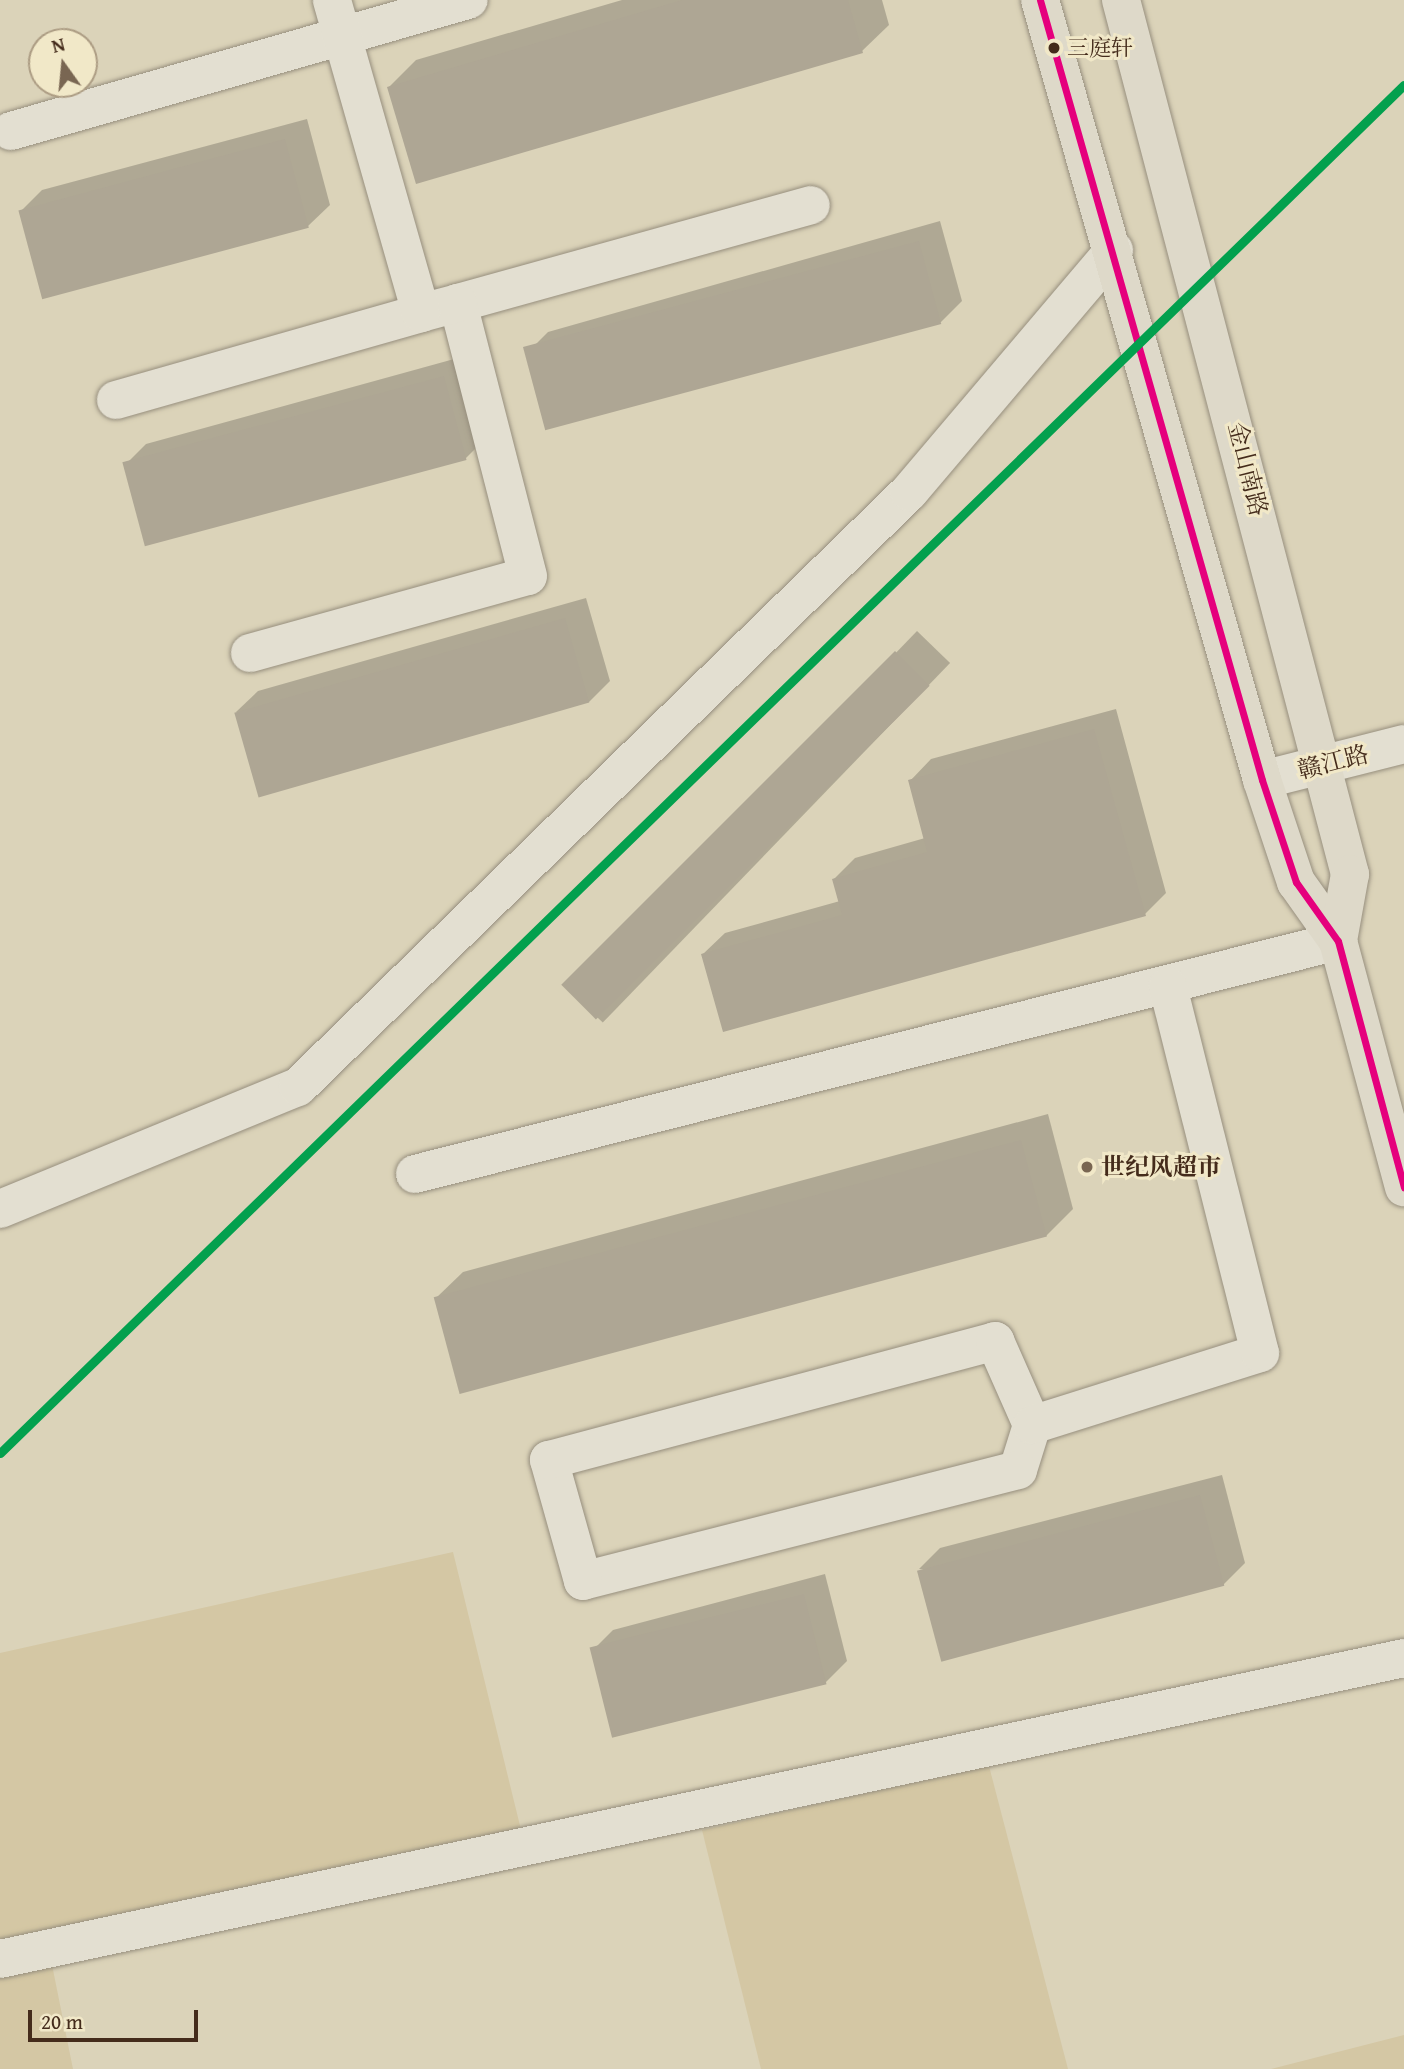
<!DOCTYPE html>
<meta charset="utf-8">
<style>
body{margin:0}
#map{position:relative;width:1404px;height:2069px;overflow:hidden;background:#dbd3b9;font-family:"Gentium Book Plus","Noto Serif SC",serif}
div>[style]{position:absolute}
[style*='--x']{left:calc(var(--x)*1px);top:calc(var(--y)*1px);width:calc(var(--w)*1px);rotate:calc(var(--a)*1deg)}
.green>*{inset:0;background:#d4c7a4}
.shadow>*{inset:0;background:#0003;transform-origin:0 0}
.building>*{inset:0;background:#aea694;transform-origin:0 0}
.roads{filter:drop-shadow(0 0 2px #978f7e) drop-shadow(0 0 2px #978f7e)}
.minor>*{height:38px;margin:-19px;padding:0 19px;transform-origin:19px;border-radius:19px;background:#e3dfd1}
.major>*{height:38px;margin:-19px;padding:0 19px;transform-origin:19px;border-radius:19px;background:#ded9c9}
.bus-1>*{height:7px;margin:-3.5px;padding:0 3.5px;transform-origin:3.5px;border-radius:3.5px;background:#e5007d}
.rail-1>*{height:9px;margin:-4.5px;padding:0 4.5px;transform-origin:4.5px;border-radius:4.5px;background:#03a04e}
.dots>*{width:19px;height:19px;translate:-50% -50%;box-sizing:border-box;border:4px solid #f1e8c8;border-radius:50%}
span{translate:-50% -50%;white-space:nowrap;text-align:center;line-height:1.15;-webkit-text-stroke:6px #f1e8c8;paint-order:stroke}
.bus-label{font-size:22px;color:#442b1b}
.left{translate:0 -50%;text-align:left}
.street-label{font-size:24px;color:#442b1b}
.poi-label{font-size:24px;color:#442b1b;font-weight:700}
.north{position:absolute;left:28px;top:28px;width:70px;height:70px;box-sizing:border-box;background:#f1e8c8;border:2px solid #ac9c83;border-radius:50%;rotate:345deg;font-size:19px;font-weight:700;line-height:28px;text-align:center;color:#442b1b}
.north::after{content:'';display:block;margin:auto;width:24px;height:32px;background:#796652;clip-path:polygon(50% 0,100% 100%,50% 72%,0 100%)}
.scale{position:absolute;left:28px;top:2010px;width:170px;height:32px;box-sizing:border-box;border:4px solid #442b1b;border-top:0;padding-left:9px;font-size:21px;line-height:24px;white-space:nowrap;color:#442b1b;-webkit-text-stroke:5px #f1e8c8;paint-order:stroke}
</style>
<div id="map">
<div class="green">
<i style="clip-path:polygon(453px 1552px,523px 1838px,47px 1940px,73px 2069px,0 2069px,0 1653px)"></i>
<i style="clip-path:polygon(989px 1766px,1068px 2069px,761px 2069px,702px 1830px)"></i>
<i style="clip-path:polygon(1404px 2035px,1404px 2069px,1271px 2069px)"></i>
</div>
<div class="shadow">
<i style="clip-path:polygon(622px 0,882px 0,889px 25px,862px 51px,389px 87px,416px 60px)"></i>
<i style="clip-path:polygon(307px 119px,330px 205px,308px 226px,21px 211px,42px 190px)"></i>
<i style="clip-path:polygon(940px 221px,962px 301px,941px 322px,527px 353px,548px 332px)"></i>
<i style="clip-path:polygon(465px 356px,487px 437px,465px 459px,124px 466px,146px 444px)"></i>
<i style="clip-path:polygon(586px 598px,610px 681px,589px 702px,236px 712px,258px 691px)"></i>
<i style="left:917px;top:631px;width:46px;height:500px;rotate:44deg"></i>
<i style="clip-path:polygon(1116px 709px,1166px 893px,1145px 914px,703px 954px,725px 933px,840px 901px,834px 879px,855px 858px,925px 838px,910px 781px,931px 759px)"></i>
<i style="clip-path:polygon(1048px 1114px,1073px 1209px,1046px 1236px,436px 1298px,463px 1272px)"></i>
<i style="clip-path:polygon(1222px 1475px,1245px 1563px,1223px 1585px,919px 1569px,940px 1548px)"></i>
<i style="clip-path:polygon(825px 1574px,847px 1661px,826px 1682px,592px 1651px,613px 1630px)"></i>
</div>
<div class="building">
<i style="clip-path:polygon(682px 0,848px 0,863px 53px,416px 184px,387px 87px)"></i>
<i style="left:285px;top:139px;width:92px;height:276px;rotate:75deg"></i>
<i style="left:919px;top:241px;width:86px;height:410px;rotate:75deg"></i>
<i style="left:444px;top:376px;width:87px;height:333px;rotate:75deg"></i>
<i style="left:565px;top:618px;width:88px;height:344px;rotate:74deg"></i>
<i style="left:895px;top:651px;width:49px;height:472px;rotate:45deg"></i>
<i style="clip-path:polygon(1094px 729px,1146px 916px,723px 1032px,701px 954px,842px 915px,832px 879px,927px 852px,908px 780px)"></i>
<i style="left:1021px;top:1140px;width:100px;height:608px;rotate:75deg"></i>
<i style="left:1200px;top:1495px;width:94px;height:293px;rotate:75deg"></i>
<i style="left:804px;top:1594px;width:93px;height:221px;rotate:76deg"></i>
</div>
<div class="roads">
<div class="minor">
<i style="--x:11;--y:131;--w:476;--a:-16"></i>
<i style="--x:458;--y:303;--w:366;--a:-15.5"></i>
<i style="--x:116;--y:400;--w:317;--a:-15.9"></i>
<i style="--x:250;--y:653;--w:288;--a:-15.5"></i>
<i style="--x:528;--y:576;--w:282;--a:-104.4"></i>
<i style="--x:458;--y:303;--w:38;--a:165"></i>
<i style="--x:421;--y:313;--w:325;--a:-105.9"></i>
<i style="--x:1262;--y:780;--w:146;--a:-14.2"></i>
<i style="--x:415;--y:1174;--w:952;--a:-14.17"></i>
<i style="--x:0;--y:1209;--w:322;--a:-22.3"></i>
<i style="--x:298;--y:1087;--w:853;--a:-44.24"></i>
<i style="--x:909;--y:492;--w:317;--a:-49.7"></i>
<i style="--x:1032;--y:1425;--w:47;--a:107.3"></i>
<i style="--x:1018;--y:1470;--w:449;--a:165.7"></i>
<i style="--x:583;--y:1581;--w:126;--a:-105.7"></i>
<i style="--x:549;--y:1460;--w:462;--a:-14.9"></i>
<i style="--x:995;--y:1341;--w:92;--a:66.2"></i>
<i style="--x:1032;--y:1425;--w:239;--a:-17.5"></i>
<i style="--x:1260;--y:1353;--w:378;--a:-104.1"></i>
<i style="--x:0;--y:1959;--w:1436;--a:-12.1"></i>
</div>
<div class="major">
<i style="--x:1040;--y:0;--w:811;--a:74.11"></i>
<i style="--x:1262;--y:780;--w:108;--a:71.6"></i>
<i style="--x:1296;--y:882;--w:72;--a:54.6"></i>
<i style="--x:1338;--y:941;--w:255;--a:75"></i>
<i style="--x:1121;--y:0;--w:904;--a:75.32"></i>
<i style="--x:1350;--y:874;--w:68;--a:100.2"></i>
</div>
</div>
<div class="bus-1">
<i style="--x:1040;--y:0;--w:811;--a:74.11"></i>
<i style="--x:1262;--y:780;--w:108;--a:71.6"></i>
<i style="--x:1296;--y:882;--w:72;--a:54.6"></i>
<i style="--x:1338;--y:941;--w:255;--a:75"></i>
</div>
<div class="rail-1">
<i style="--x:0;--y:1453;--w:1960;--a:-44.26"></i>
</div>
<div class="dots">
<i style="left:1054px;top:48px;background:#442b1b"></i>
<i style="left:1087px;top:1167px;background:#796652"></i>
</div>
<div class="bus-label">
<span class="left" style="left:1067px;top:48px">三庭轩</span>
</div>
<div class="street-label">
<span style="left:1248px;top:469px;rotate:76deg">金山南路</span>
<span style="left:1333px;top:762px;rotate:-14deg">赣江路</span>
</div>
<div class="poi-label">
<span class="left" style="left:1101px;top:1167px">世纪风超市</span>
</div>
<div class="north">N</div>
<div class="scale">20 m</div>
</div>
